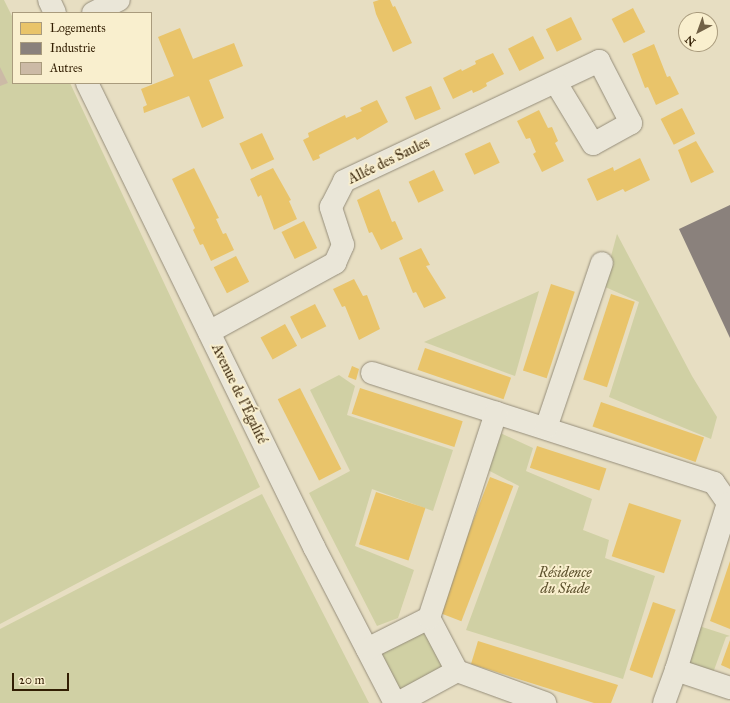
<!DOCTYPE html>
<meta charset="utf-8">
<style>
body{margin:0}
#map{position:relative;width:730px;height:703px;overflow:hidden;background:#e7dec2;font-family:"IM FELL Great Primer",serif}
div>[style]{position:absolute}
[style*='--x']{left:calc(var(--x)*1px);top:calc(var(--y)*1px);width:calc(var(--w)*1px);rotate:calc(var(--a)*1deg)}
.green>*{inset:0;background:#d0d0a4;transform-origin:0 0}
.homes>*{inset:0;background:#e9c46a;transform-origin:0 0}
.industry>*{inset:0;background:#8a817c}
.building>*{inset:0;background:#ccbaa6}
.roads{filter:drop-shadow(0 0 1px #958d7a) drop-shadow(0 0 1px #958d7a)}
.minor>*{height:22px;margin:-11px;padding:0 11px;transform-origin:11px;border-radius:11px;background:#eae6d8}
span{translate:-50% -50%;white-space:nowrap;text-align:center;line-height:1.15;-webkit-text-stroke:4px #f9efce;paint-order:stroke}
.street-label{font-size:14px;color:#321e03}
.park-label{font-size:14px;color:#5c502c;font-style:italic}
.legend{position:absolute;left:12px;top:12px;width:140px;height:72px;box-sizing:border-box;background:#f9efce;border:1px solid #a99b7d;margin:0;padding:5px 7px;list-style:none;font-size:12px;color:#321e03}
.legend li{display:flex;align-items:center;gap:8px;height:20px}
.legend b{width:20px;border:1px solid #a99b7d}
.north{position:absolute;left:678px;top:12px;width:40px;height:40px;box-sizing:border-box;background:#f9efce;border:1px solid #a99b7d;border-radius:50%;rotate:221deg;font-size:11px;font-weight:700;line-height:16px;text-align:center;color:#321e03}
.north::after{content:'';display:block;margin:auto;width:14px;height:18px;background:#716146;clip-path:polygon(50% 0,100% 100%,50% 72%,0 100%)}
.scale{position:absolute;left:12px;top:673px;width:57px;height:18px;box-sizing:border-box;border:2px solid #321e03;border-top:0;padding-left:5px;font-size:12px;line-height:14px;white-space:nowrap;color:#321e03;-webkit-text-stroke:3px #f9efce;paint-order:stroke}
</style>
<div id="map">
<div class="green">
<i style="clip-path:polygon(0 0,4px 0,13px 18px,13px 83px,70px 83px,260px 487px,0 624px)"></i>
<i style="clip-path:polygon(617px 234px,692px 376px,717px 417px,711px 439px,609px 397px,639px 302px,603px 286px)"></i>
<i style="clip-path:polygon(539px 291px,515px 376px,424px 342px)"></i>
<i style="clip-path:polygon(339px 375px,355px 386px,347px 415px,453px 450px,433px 511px,372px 489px,355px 546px,414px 570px,398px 618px,377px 626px,309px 493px,350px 471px,310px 390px)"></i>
<i style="clip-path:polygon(496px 431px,533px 448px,526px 471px,592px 499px,583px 530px,609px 540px,605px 558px,655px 576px,623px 679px,466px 630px,519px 486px,482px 467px)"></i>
<i style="clip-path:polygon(262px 494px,369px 703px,0 703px,0 629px)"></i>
<i style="clip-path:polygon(696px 625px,730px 636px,726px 637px,713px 673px,684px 663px)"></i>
<i style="left:421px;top:627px;width:48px;height:50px;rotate:60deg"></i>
</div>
<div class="homes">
<i style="clip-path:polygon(379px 0,390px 0,393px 7px,395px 6px,412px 43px,393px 52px,376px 14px,373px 2px)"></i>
<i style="left:633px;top:8px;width:27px;height:24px;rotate:63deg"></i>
<i style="left:571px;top:17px;width:25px;height:28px;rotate:64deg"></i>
<i style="clip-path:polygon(180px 28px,193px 59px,234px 43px,243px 66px,209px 80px,224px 118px,202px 128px,189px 96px,144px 113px,143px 107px,147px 105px,141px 89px,174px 76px,158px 37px)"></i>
<i style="left:533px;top:36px;width:25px;height:28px;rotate:63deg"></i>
<i style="clip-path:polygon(654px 44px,667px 77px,670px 76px,679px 94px,656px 105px,648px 87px,645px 88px,632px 54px)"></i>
<i style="clip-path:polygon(493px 53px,504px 74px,486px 83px,487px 86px,480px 90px,473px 93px,472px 90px,453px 99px,443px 78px,461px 69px,462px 71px,476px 64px,475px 61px)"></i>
<i style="left:431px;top:86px;width:25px;height:28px;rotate:67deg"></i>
<i style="clip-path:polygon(377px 100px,388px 122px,357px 140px,355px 137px,319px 155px,320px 158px,313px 161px,303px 140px,309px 137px,308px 133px,345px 115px,346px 118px,362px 111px,360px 108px)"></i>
<i style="left:682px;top:108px;width:29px;height:24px;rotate:63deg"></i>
<i style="clip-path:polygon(539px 110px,548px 128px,552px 127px,558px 141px,555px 143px,564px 161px,542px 172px,533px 154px,536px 152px,530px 138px,526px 139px,517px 121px)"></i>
<i style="left:262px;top:133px;width:29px;height:25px;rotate:65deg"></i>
<i style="clip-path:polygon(696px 141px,714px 172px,691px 183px,678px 150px)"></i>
<i style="left:490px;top:142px;width:23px;height:28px;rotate:65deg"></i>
<i style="clip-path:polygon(640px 158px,650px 180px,625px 192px,623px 189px,597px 201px,587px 179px,613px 167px,614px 171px)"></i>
<i style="clip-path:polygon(194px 168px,219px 218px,216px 219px,223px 234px,226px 233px,234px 250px,211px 261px,203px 244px,200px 245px,193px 230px,195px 228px,172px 179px)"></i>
<i style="clip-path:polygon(273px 168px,291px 200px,289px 201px,297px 219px,274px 230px,261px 195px,258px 197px,250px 179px)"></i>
<i style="left:434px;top:170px;width:23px;height:28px;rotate:65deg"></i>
<i style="clip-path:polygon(379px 189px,392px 222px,395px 221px,403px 239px,381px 250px,372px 232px,369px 233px,357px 200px)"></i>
<i style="left:304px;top:221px;width:30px;height:25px;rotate:64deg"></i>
<i style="clip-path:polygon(421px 248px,430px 265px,426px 266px,446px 298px,424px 308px,416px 292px,413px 293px,399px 258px)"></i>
<i style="left:236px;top:256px;width:29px;height:25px;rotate:63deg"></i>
<i style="clip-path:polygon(354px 279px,363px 296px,367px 295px,380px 329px,359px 340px,345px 306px,342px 307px,333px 289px)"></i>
<i style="left:551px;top:284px;width:25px;height:91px;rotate:18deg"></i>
<i style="left:611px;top:294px;width:25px;height:90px;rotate:18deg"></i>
<i style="left:315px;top:304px;width:25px;height:28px;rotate:63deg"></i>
<i style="left:285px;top:324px;width:25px;height:28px;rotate:61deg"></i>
<i style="left:425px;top:348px;width:91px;height:23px;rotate:19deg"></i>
<i style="clip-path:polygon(352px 366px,359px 369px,356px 380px,348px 377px)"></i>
<i style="left:300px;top:388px;width:91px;height:25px;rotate:63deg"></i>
<i style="left:360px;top:388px;width:108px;height:27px;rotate:18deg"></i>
<i style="left:601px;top:402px;width:109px;height:26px;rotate:19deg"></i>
<i style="left:537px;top:446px;width:73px;height:23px;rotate:18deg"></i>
<i style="left:490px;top:477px;width:25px;height:145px;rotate:21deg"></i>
<i style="left:376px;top:492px;width:52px;height:55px;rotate:18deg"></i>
<i style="left:629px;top:503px;width:55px;height:56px;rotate:18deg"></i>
<i style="clip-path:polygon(730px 561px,730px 629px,710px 621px)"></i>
<i style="left:653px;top:602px;width:24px;height:72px;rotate:19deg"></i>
<i style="clip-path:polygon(730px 640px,730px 669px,721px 665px)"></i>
<i style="clip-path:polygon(478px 641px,618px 685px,611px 703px,594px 703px,471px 664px)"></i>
</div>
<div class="industry">
<i style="clip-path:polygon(730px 205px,730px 338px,679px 229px)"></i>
</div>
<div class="building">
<i style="clip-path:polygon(0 67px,8px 83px,0 86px)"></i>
</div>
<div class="roads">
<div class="minor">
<i style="--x:49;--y:0;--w:14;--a:65"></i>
<i style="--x:93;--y:13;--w:29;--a:-27"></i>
<i style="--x:87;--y:83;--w:517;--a:63.93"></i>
<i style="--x:314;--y:547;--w:176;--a:62.6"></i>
<i style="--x:209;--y:332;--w:144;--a:-28.7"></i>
<i style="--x:335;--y:263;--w:20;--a:-66"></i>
<i style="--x:343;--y:245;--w:40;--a:-108"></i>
<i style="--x:331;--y:207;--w:29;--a:-63"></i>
<i style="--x:344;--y:181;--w:282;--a:-25.2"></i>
<i style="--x:599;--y:61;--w:70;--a:62.7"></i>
<i style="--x:631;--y:123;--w:43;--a:151.1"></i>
<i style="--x:593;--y:144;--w:71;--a:-121.2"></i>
<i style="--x:372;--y:373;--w:359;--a:17.8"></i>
<i style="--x:714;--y:483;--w:24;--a:55"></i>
<i style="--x:728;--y:503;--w:175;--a:107.3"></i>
<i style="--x:546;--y:428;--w:174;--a:-71.3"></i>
<i style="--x:429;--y:618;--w:60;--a:62.2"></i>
<i style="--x:367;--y:649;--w:69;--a:-26.6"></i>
<i style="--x:429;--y:618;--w:216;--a:-71.9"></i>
<i style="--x:398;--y:703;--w:67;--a:-28.5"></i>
<i style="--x:457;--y:671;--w:94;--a:20"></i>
<i style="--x:664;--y:703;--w:35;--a:-70"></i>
<i style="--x:676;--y:670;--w:57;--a:18.4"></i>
</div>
</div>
<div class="street-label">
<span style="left:389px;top:161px;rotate:-26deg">Allée des Saules</span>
<span style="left:239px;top:394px;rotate:64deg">Avenue de l'Égalité</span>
</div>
<div class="park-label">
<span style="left:565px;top:581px">Résidence<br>du Stade</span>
</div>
<ul class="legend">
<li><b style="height:11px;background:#e9c46a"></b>Logements</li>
<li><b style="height:11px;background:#8a817c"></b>Industrie</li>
<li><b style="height:11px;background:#ccbaa6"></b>Autres</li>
</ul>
<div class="north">N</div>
<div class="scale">20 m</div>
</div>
